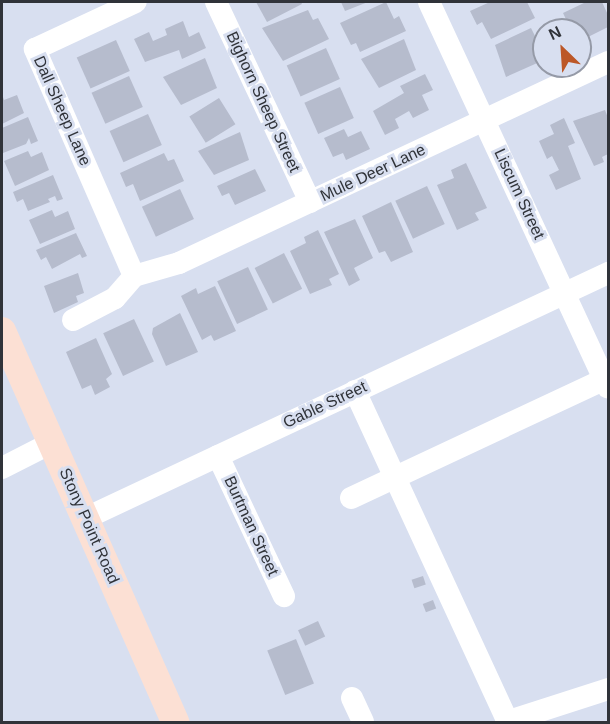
<!DOCTYPE html>
<style>
body{margin:0}
#map{position:relative;width:610px;height:724px;overflow:hidden;background:#d8dff0;font-family:Helvetica,sans-serif}
div>[style]{position:absolute}
[style*='--x']{left:calc(var(--x)*1px);top:calc(var(--y)*1px);width:calc(var(--w)*1px);rotate:calc(var(--a)*1deg)}
.building>*{inset:0;background:#b6bccd;transform-origin:0 0}
.minor>*{height:22px;margin:-11px;padding:0 11px;transform-origin:11px;border-radius:11px;background:#fff}
.major>*{height:28px;margin:-14px;padding:0 14px;transform-origin:14px;border-radius:14px;background:#fce0d4}
span{translate:-50% -50%;white-space:nowrap;text-align:center;line-height:1.15;-webkit-text-stroke:6px #d8dff0;paint-order:stroke}
.street-label{font-size:16px;color:#303339}
.frame{position:absolute;inset:0;border:3px solid #303339;pointer-events:none}
.north{position:absolute;left:532px;top:18px;width:60px;height:60px;box-sizing:border-box;background:#d8dff0;border:2px solid #959aa7;border-radius:50%;rotate:335deg;font-size:16px;font-weight:700;line-height:24px;text-align:center;color:#303339}
.north::after{content:'';display:block;margin:auto;width:21px;height:27px;background:#bc5727;clip-path:polygon(50% 0,100% 100%,50% 72%,0 100%)}
</style>
<div id="map">
<div class="building">
<i style="clip-path:polygon(256px 2px,301px 2px,302px 4px,267px 22px)"></i>
<i style="clip-path:polygon(341px 2px,368px 2px,345px 11px)"></i>
<i style="clip-path:polygon(386px 2px,394px 19px,399px 16px,406px 31px,360px 52px,356px 43px,351px 45px,340px 23px)"></i>
<i style="clip-path:polygon(490px 2px,527px 2px,535px 18px,491px 39px,482px 22px,477px 25px,470px 11px)"></i>
<i style="clip-path:polygon(586px 2px,602px 2px,608px 15px,608px 27px,580px 41px,580px 30px,571px 30px,563px 13px)"></i>
<i style="clip-path:polygon(308px 10px,313px 20px,318px 18px,329px 39px,283px 61px,262px 28px)"></i>
<i style="clip-path:polygon(183px 21px,189px 37px,199px 32px,206px 48px,182px 59px,179px 50px,145px 62px,134px 39px,149px 32px,153px 41px,167px 35px,165px 29px)"></i>
<i style="clip-path:polygon(531px 28px,540px 46px,544px 44px,544px 60px,506px 77px,495px 45px)"></i>
<i style="clip-path:polygon(404px 39px,416px 70px,379px 88px,361px 59px)"></i>
<i style="left:116px;top:40px;width:34px;height:43px;rotate:66deg"></i>
<i style="left:326px;top:48px;width:34px;height:43px;rotate:66deg"></i>
<i style="clip-path:polygon(205px 58px,217px 88px,181px 105px,163px 77px)"></i>
<i style="clip-path:polygon(425px 74px,433px 90px,422px 95px,429px 110px,413px 118px,409px 111px,395px 119px,399px 128px,385px 135px,373px 111px,404px 93px,400px 86px)"></i>
<i style="left:129px;top:76px;width:34px;height:41px;rotate:66deg"></i>
<i style="left:340px;top:87px;width:34px;height:39px;rotate:66deg"></i>
<i style="clip-path:polygon(2px 94px,4px 100px,17px 95px,24px 113px,2px 124px)"></i>
<i style="left:219px;top:98px;width:31px;height:35px;rotate:58deg"></i>
<i style="clip-path:polygon(605px 110px,608px 118px,608px 154px,602px 157px,604px 162px,594px 166px,573px 121px)"></i>
<i style="left:148px;top:114px;width:34px;height:42px;rotate:66deg"></i>
<i style="clip-path:polygon(28px 117px,38px 141px,31px 144px,29px 138px,26px 144px,3px 153px,2px 128px)"></i>
<i style="clip-path:polygon(564px 118px,575px 143px,568px 146px,581px 179px,556px 190px,549px 175px,559px 170px,552px 156px,547px 159px,539px 141px,554px 134px,550px 125px)"></i>
<i style="clip-path:polygon(344px 129px,348px 137px,361px 131px,370px 149px,346px 160px,343px 153px,333px 157px,324px 138px)"></i>
<i style="clip-path:polygon(240px 132px,249px 160px,214px 175px,198px 151px)"></i>
<i style="clip-path:polygon(28px 151px,31px 157px,42px 152px,49px 170px,15px 186px,4px 161px)"></i>
<i style="clip-path:polygon(164px 153px,168px 161px,174px 159px,184px 181px,140px 201px,133px 184px,126px 187px,120px 173px)"></i>
<i style="clip-path:polygon(466px 163px,487px 208px,475px 213px,479px 220px,457px 230px,437px 185px,454px 178px,451px 170px)"></i>
<i style="clip-path:polygon(255px 169px,266px 191px,235px 205px,229px 193px,222px 196px,217px 186px)"></i>
<i style="clip-path:polygon(53px 175px,63px 199px,57px 201px,55px 196px,48px 199px,50px 202px,28px 211px,23px 199px,17px 202px,13px 192px)"></i>
<i style="left:427px;top:186px;width:42px;height:35px;rotate:65deg"></i>
<i style="left:180px;top:189px;width:33px;height:42px;rotate:65deg"></i>
<i style="clip-path:polygon(391px 202px,413px 252px,391px 262px,385px 251px,379px 253px,362px 216px)"></i>
<i style="clip-path:polygon(52px 210px,55px 217px,68px 211px,75px 229px,40px 244px,29px 220px)"></i>
<i style="clip-path:polygon(355px 219px,373px 258px,354px 268px,360px 280px,349px 286px,324px 232px)"></i>
<i style="clip-path:polygon(318px 230px,339px 274px,329px 279px,332px 285px,310px 294px,290px 251px,306px 243px,304px 237px)"></i>
<i style="clip-path:polygon(76px 233px,87px 256px,82px 258px,80px 254px,52px 269px,46px 257px,41px 260px,36px 250px)"></i>
<i style="left:284px;top:253px;width:40px;height:33px;rotate:63deg"></i>
<i style="left:248px;top:267px;width:47px;height:34px;rotate:65deg"></i>
<i style="clip-path:polygon(78px 273px,84px 293px,76px 296px,78px 302px,54px 313px,44px 286px)"></i>
<i style="clip-path:polygon(215px 286px,236px 331px,214px 341px,211px 335px,202px 340px,181px 296px,196px 288px,198px 294px)"></i>
<i style="clip-path:polygon(180px 313px,198px 352px,166px 366px,152px 334px,153px 328px)"></i>
<i style="left:134px;top:319px;width:47px;height:34px;rotate:65deg"></i>
<i style="clip-path:polygon(96px 338px,112px 374px,106px 379px,110px 387px,95px 395px,91px 385px,82px 389px,66px 352px)"></i>
<i style="left:423px;top:576px;width:9px;height:12px;rotate:72deg"></i>
<i style="left:433px;top:600px;width:9px;height:11px;rotate:69deg"></i>
<i style="left:318px;top:621px;width:17px;height:22px;rotate:65deg"></i>
<i style="left:296px;top:639px;width:48px;height:31px;rotate:68deg"></i>
</div>
<div class="minor">
<i style="--x:216;--y:2;--w:221;--a:64.8"></i>
<i style="--x:429;--y:2;--w:425;--a:65.1"></i>
<i style="--x:134;--y:276;--w:47;--a:-16.1"></i>
<i style="--x:179;--y:263;--w:474;--a:-25.1"></i>
<i style="--x:134;--y:276;--w:248;--a:-113.6"></i>
<i style="--x:35;--y:49;--w:111;--a:-25"></i>
<i style="--x:73;--y:320;--w:47;--a:-27.6"></i>
<i style="--x:115;--y:298;--w:29;--a:-49"></i>
<i style="--x:355;--y:391;--w:365;--a:65.2"></i>
<i style="--x:218;--y:456;--w:155;--a:64.8"></i>
<i style="--x:2;--y:468;--w:57;--a:-27"></i>
<i style="--x:351;--y:498;--w:280;--a:-25.1"></i>
<i style="--x:86;--y:518;--w:577;--a:-25.14"></i>
<i style="--x:352;--y:698;--w:26;--a:65"></i>
<i style="--x:506;--y:722;--w:107;--a:-17.9"></i>
</div>
<div class="major">
<i style="--x:2;--y:331;--w:428;--a:66.1"></i>
</div>
<div class="street-label">
<span style="left:263px;top:102px;rotate:65deg">Bighorn Sheep Street</span>
<span style="left:62px;top:111px;rotate:66deg">Dall Sheep Lane</span>
<span style="left:373px;top:173px;rotate:-25deg">Mule Deer Lane</span>
<span style="left:519px;top:194px;rotate:65deg">Liscum Street</span>
<span style="left:325px;top:405px;rotate:-25deg">Gable Street</span>
<span style="left:89px;top:526px;rotate:66deg">Stony Point Road</span>
<span style="left:251px;top:526px;rotate:65deg">Burtman Street</span>
</div>
<div class="frame"></div>
<div class="north">N</div>
</div>
